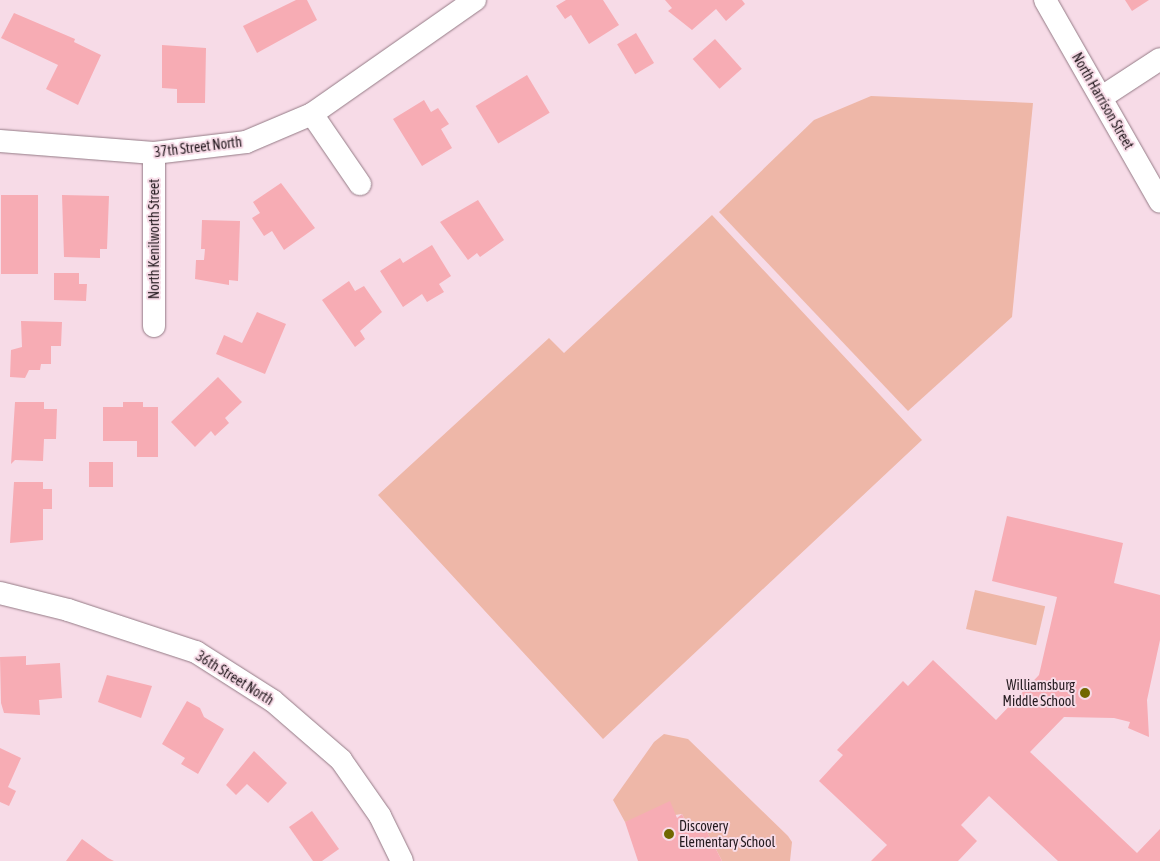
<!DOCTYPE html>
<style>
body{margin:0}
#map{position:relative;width:1160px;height:861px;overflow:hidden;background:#f7dbe7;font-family:"Asap Condensed",sans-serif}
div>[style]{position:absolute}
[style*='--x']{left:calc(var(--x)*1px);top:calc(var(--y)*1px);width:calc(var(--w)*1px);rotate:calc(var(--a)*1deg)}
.green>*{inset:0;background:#eeb7a8;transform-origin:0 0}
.building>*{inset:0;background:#f7acb4;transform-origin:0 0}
.roads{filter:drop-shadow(0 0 1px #947b86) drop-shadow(0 0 1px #947b86)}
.minor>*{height:22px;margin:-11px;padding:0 11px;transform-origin:11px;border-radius:11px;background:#fff}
.dots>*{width:14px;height:14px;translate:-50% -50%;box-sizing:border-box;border:2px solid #f7dbe7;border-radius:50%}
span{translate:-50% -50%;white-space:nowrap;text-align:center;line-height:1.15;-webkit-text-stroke:4px #f7dbe7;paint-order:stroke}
.street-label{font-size:14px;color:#251b20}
.poi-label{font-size:14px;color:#251b20}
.right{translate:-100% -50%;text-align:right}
.left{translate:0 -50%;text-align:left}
</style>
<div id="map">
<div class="green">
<i style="clip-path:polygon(871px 96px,1033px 103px,1012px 317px,908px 411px,719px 212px,814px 120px)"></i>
<i style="clip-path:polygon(712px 215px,922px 440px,603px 739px,378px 495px,549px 338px,564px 353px)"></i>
<i style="left:975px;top:590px;width:72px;height:40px;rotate:13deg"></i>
<i style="clip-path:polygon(664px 734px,688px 739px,788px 836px,792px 842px,790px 861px,722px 861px,703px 824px,690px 830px,682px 814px,625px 822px,613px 800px,654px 742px)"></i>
</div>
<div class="building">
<i style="clip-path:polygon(296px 0,307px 0,317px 20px,257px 53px,243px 26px)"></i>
<i style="clip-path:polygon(566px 0,603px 0,619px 25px,589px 44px,571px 15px,565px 19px,556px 6px)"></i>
<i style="clip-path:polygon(665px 0,742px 0,745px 4px,726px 21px,716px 9px,692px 30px,668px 11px,672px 8px)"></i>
<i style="clip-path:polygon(1125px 0,1149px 0,1132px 11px)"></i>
<i style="clip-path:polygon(14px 13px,75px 39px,74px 42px,101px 55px,78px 105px,46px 89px,58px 65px,1px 38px)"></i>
<i style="left:636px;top:33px;width:35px;height:22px;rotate:59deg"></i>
<i style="left:715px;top:39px;width:40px;height:30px;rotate:48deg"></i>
<i style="clip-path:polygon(162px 45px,206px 48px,205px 103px,177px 103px,177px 89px,162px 88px)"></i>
<i style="left:527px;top:75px;width:44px;height:60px;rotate:59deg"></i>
<i style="clip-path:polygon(424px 100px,431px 112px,438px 108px,449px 124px,441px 129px,452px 148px,422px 166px,393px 119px)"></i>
<i style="clip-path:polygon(281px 183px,315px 228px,284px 250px,272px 231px,264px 236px,252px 218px,260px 213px,253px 202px)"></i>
<i style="left:1px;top:195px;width:37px;height:79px"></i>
<i style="clip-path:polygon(62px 195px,109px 196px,107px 249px,100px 249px,100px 258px,64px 257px)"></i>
<i style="clip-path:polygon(478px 200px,504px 240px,480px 257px,477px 253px,468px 260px,440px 222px)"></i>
<i style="clip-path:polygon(202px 220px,240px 221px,238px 281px,229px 280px,229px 285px,195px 279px,196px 260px,204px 260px,205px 249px,201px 249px)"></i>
<i style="clip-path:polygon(432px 245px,451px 276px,439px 284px,444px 292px,427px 302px,422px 294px,403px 307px,380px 271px,400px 258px,403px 263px)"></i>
<i style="clip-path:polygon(54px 273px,79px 273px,79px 284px,87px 284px,86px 301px,54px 300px)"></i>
<i style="clip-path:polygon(349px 281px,355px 291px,364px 286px,382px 312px,360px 331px,365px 339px,355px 347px,322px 300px)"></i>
<i style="clip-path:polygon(257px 312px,286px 324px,265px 374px,216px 354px,224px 335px,242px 343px)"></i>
<i style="clip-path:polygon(21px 321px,62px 322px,61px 346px,51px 346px,51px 364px,41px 364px,40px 370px,29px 370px,25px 378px,10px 377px,11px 350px,22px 347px)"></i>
<i style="clip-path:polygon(218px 377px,242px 402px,225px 418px,229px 423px,215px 436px,211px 431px,195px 447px,171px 422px)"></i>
<i style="clip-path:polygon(15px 402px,44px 402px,44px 409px,57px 409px,56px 439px,44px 439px,43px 461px,15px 460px,11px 464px)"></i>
<i style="clip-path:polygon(123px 402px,143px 402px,143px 407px,158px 407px,158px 457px,137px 457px,137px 441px,103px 441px,103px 407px,123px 407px)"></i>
<i style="left:89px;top:462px;width:24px;height:25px"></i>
<i style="clip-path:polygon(14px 482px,43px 482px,43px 489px,52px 489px,52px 509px,43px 509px,43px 540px,10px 543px)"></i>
<i style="clip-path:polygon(1007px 516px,1123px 543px,1114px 583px,1160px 595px,1160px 640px,1147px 700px,1149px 737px,1128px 728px,1130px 722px,1114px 718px,1064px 717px,1030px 752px,1137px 853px,1160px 829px,1160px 861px,1058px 861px,989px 796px,961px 825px,977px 841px,958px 861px,871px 861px,887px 845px,819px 781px,843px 755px,837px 750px,903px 681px,908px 686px,933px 660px,996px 720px,1039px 675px,1057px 597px,992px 581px)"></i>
<i style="clip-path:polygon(26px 656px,26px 665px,60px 663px,62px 698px,39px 700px,40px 715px,4px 713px,1px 703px,0 657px)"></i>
<i style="clip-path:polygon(107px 675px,152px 686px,141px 718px,98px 702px)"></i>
<i style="clip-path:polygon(187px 701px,200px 708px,204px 717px,224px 729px,198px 774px,181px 764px,185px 758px,162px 744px)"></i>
<i style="clip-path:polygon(0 748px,21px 758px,8px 787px,16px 791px,9px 806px,0 802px)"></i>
<i style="clip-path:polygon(254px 751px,287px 783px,268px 803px,247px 784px,236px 795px,226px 785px)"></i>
<i style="clip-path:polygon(670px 801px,677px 818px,682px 814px,690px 830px,703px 824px,722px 861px,638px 861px,625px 822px)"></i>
<i style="clip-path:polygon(312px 811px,339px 849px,322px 861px,313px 861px,289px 827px)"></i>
<i style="clip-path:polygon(82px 839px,108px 858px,114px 861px,66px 861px)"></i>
</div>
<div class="roads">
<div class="minor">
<i style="--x:1045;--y:0;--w:232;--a:60.3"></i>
<i style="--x:1102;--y:97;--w:69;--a:-33.2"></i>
<i style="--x:312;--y:114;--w:85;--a:55.6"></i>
<i style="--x:0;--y:141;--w:154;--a:4.5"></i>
<i style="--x:154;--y:153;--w:93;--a:-6.8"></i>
<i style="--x:246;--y:142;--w:72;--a:-23"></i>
<i style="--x:312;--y:114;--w:199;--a:-35"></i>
<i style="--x:154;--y:326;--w:173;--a:-90"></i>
<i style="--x:0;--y:593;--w:70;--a:14"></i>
<i style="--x:68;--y:610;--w:135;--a:18.2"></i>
<i style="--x:196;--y:652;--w:91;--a:32.5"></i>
<i style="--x:273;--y:701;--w:90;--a:40.9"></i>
<i style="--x:341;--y:760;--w:68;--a:55.1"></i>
<i style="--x:380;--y:816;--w:50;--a:63.9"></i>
</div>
</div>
<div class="dots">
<i style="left:1085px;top:693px;background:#716800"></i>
<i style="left:669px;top:834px;background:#716800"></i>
</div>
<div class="street-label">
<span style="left:1103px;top:101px;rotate:60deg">North Harrison Street</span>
<span style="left:198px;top:147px;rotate:-7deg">37th Street North</span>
<span style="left:154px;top:239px;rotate:-90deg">North Kenilworth Street</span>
<span style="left:235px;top:678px;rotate:32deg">36th Street North</span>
</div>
<div class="poi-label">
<span class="right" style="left:1075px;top:693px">Williamsburg<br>Middle School</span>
<span class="left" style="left:679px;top:834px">Discovery<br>Elementary School</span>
</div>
</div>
